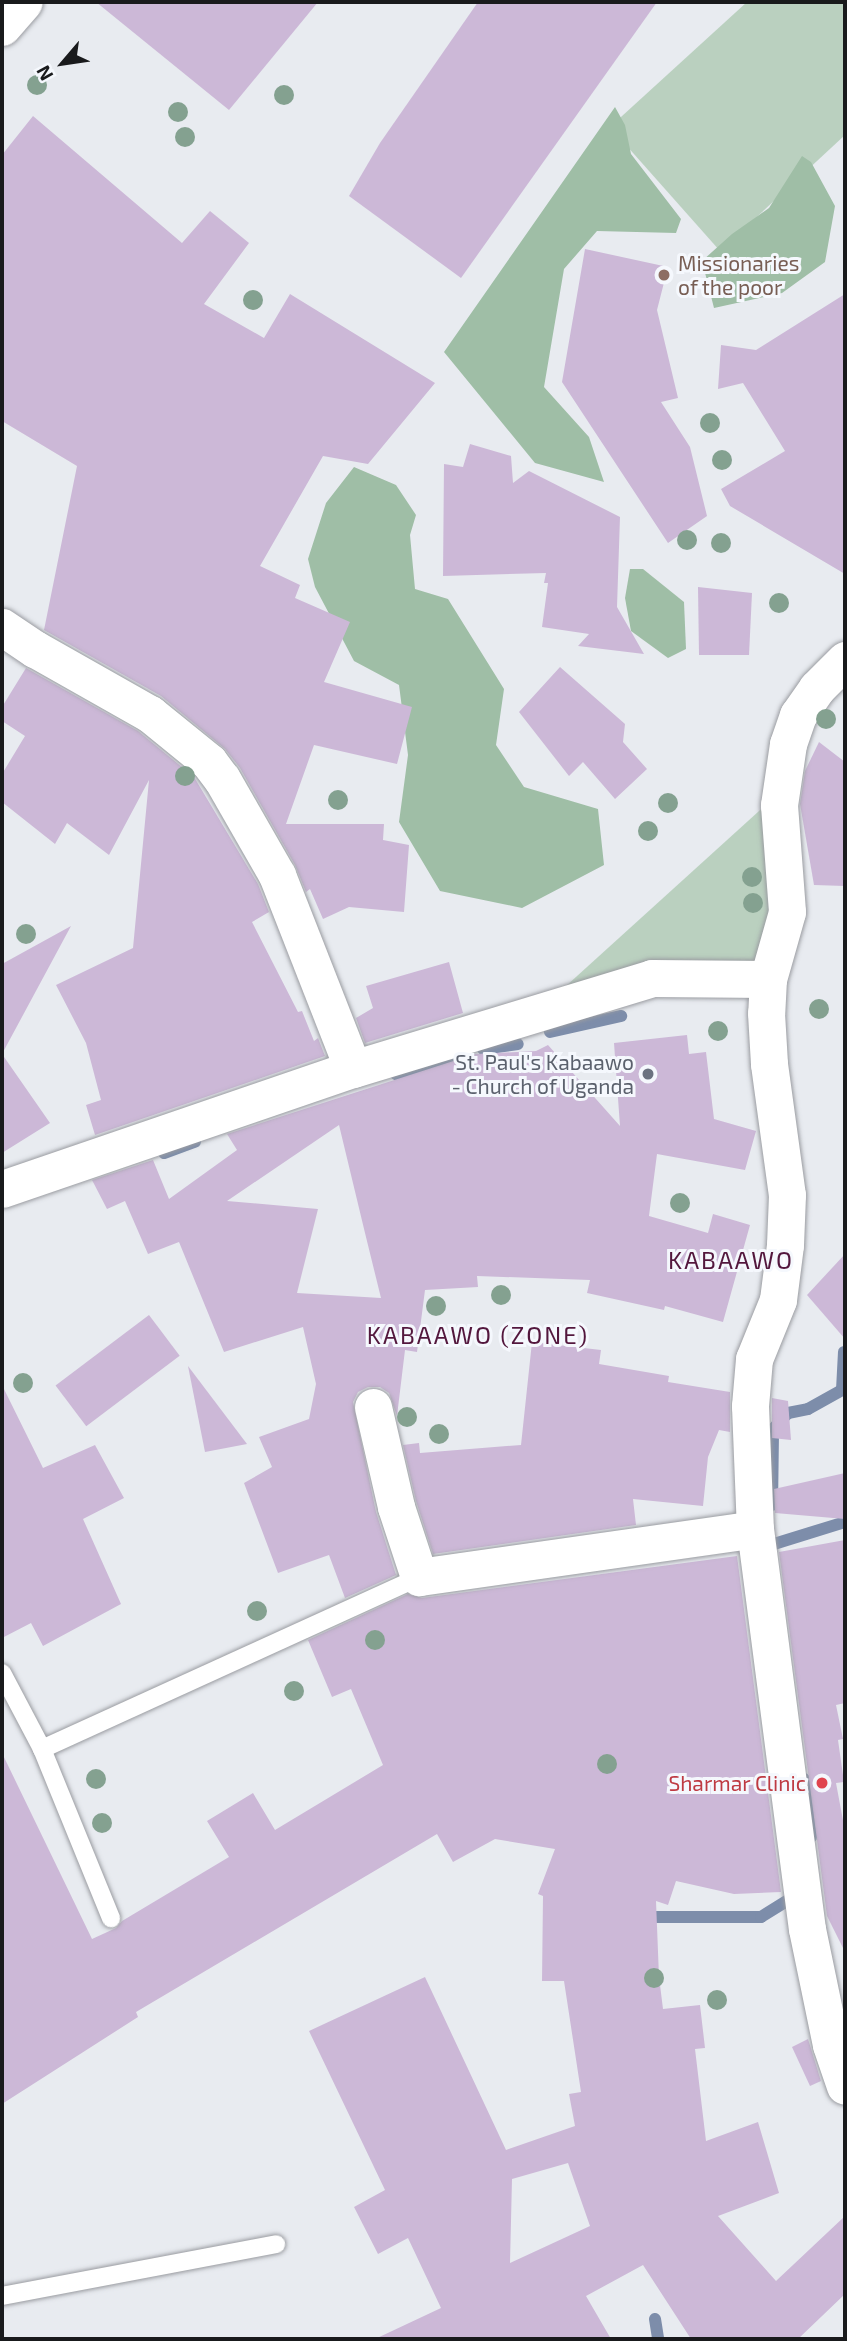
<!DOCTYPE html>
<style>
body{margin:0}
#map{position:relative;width:847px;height:2341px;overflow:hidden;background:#e8ebf0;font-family:"Exo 2",sans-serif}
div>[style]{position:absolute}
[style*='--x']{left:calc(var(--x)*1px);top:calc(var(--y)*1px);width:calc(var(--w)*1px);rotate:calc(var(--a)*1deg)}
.green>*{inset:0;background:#bad0bf}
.forest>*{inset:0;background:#9fbea6}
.stream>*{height:12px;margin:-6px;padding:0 6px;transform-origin:6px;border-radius:6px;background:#7d8daa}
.building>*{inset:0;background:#ccb8d7;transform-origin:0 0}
.roads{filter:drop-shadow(0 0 2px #9a9ca1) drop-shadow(0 0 2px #9a9ca1)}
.lane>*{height:18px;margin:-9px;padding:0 9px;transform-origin:9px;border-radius:9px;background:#fff}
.street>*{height:37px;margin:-18.5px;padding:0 18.5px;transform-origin:18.5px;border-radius:18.5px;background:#fff}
.trees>*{width:20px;height:20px;margin:-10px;border-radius:50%;background:#84a190}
.dots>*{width:19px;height:19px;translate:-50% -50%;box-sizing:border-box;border:4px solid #f5f8fd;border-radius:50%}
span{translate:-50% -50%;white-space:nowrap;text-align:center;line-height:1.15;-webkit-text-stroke:6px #f5f8fd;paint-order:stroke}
.education-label{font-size:21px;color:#785e54}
.left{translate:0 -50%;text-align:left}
.worship-label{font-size:21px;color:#5b616d}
.right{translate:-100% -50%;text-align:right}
.health-label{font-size:21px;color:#be3a42}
.quarter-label{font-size:24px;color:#53173d;letter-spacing:2px}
.frame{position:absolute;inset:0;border:4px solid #191a1c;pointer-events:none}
.north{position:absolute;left:28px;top:28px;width:70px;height:70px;-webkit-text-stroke:5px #f5f8fd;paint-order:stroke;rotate:241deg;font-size:19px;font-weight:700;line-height:28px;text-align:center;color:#191a1c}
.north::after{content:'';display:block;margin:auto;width:24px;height:32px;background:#191a1c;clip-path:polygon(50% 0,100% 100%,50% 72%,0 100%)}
</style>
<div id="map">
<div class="green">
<i style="clip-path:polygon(747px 2px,845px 2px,845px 135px,720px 251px,610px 127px)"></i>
<i style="clip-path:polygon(770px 801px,778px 915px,755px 976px,555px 996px)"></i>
</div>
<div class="forest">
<i style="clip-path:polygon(615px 107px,625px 125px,631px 154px,681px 219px,676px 233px,597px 231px,564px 269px,544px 387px,589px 437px,604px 482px,535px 463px,444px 352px)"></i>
<i style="clip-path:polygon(802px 156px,811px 162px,835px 206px,825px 262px,782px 293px,714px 308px,702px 261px,732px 234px,769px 208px)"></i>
<i style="clip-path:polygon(354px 467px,396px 485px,416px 515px,410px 535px,415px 589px,448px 599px,504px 689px,496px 745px,524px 787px,598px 809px,604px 865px,522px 908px,440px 891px,399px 822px,408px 755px,399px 685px,354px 661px,315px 587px,308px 559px,326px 503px)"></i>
<i style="clip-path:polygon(630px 569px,643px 569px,684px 602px,686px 649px,668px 658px,631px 631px,625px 598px)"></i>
</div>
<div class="stream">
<i style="--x:550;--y:1032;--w:73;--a:-12.7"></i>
<i style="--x:483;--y:1049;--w:35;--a:-8"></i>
<i style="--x:396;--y:1074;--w:63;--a:-13.8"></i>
<i style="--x:164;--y:1153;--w:33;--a:-20"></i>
<i style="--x:772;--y:1505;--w:76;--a:-89.2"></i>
<i style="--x:773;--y:1429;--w:22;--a:-47"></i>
<i style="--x:788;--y:1413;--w:20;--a:-11"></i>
<i style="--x:808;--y:1409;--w:39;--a:-29"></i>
<i style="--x:842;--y:1390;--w:38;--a:-87"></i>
<i style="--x:774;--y:1544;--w:74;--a:-17.2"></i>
<i style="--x:804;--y:1779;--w:31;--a:75"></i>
<i style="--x:812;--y:1809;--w:28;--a:92"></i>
<i style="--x:642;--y:1917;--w:119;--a:0"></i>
<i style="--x:761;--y:1917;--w:31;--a:-32"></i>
<i style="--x:655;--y:2319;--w:20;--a:81"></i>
</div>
<div class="building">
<i style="clip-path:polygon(96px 2px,318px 2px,229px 110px)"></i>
<i style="clip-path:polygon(478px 2px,657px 2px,461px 278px,349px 196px,380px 143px)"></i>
<i style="clip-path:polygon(33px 116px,182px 243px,210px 211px,249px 243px,204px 304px,264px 338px,290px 294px,435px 383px,368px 464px,323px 456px,260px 566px,300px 585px,295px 598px,350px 622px,324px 682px,412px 707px,397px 764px,314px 745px,286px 824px,384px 824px,383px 840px,409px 845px,404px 912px,349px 907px,323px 919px,310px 889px,306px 892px,295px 865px,240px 768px,225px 749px,161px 696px,44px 630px,77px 466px,2px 421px,2px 155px)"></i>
<i style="clip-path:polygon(585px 249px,668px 267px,657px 310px,678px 398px,661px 402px,690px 447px,707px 516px,668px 543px,562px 382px)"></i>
<i style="clip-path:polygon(845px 294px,845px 574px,730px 506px,721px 489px,785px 451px,743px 383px,718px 389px,721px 345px,756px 350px)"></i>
<i style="clip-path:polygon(470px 444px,511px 456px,513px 483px,529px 471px,620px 517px,617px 607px,644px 654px,578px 646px,589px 634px,542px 627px,548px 583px,544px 583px,546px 573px,443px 576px,444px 464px,463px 467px)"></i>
<i style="clip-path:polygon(698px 587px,752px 593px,749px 655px,699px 655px)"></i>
<i style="clip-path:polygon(560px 667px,625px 724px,623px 742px,647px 769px,615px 799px,583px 762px,569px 776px,519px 712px)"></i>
<i style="clip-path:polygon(26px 668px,138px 731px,194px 777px,258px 884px,269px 912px,252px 922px,298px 1012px,302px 1011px,314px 1041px,318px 1038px,325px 1056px,95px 1135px,86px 1105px,101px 1100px,86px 1043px,56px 985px,133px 948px,149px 780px,109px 855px,67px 823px,55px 844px,2px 802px,2px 774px,25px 736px,2px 721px,2px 707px)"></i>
<i style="clip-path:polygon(819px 742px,845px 762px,845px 886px,814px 885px,800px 804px,805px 771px)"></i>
<i style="clip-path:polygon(71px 926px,2px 1054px,50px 1123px,2px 1153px,2px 964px)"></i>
<i style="clip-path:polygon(449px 962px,463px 1013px,365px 1043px,356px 1018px,373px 1008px,366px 986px)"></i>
<i style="clip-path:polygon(evenodd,687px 1035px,689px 1054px,706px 1052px,714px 1119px,756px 1131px,745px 1170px,657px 1154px,649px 1216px,708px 1233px,713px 1214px,750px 1225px,723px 1322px,665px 1306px,664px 1310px,587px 1293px,590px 1280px,477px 1276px,478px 1287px,425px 1290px,417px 1352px,405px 1350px,397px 1416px,389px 1393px,380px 1387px,368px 1387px,358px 1392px,353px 1402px,376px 1512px,396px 1575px,345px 1598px,329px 1555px,278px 1573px,244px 1483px,272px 1467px,259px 1437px,309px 1419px,316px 1384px,303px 1327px,224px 1352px,179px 1242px,148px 1254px,125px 1201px,107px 1209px,92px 1180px,153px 1160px,169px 1199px,237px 1150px,227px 1134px,475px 1054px,536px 1051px,548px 1045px,620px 1126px,614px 1043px,687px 1035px,339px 1125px,365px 1233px,381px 1298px,297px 1293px,318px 1209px,227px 1201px,339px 1125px)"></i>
<i style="clip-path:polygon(845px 1254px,845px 1339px,807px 1295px)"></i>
<i style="left:149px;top:1315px;width:51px;height:117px;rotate:53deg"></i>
<i style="clip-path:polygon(532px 1342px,601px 1350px,599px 1364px,669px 1376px,668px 1382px,730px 1392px,730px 1432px,719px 1430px,708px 1457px,703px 1506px,633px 1499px,636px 1525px,433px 1554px,416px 1501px,403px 1445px,419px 1443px,420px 1453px,521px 1445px)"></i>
<i style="clip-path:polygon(188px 1366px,247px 1444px,205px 1452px)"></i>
<i style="clip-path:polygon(2px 1385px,43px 1468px,95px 1445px,124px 1498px,83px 1519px,121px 1604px,43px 1646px,31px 1623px,2px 1638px)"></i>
<i style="clip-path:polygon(772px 1398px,788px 1401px,791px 1440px,772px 1438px)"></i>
<i style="clip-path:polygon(845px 1473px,845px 1519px,775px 1513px,774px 1489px)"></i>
<i style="clip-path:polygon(845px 1540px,845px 1703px,836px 1705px,843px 1739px,838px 1740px,844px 1782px,836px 1783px,845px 1831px,845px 1952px,827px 1916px,779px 1552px)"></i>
<i style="clip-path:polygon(evenodd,737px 1556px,781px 1892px,734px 1894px,676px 1881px,668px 1905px,656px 1901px,659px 1977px,663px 2009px,700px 2005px,705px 2048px,695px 2049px,706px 2141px,758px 2122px,779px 2193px,718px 2216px,776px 2281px,845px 2216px,845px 2294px,798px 2339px,691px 2339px,643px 2265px,586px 2296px,611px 2339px,375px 2339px,441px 2308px,408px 2238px,378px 2254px,354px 2207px,385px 2190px,309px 2031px,425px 1977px,506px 2150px,575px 2126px,569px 2094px,581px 2092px,564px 1981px,542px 1981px,543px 1896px,538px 1894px,555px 1849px,495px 1839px,453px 1862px,437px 1834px,136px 2012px,138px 2017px,2px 2104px,2px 1753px,92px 1939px,116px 1928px,122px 1921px,229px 1857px,207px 1821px,253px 1793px,275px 1830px,383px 1765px,351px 1689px,332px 1697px,308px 1640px,408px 1594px,422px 1598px,737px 1556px,568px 2163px,590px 2226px,510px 2263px,512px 2179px,568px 2163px)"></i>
<i style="clip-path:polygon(808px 2039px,821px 2081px,810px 2086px,792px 2047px)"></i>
</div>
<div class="roads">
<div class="lane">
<i style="--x:2;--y:1673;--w:86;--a:62.2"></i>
<i style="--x:42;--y:1749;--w:183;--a:67.8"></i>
<i style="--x:42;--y:1749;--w:414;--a:-24.5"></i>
<i style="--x:2;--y:2296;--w:279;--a:-10.7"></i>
</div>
<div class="street">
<i style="--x:2;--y:27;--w:33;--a:-49"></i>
<i style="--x:2;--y:627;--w:40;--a:34"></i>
<i style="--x:35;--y:649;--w:132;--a:29.5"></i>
<i style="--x:150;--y:714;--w:76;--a:39.1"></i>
<i style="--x:209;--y:762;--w:21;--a:53"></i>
<i style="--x:222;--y:779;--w:111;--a:60.2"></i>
<i style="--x:277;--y:875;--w:208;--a:68.6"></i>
<i style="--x:353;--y:1069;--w:313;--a:-16.9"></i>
<i style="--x:652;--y:978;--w:116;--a:0.5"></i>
<i style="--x:845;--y:660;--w:40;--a:135"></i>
<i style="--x:817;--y:688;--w:33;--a:125"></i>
<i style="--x:798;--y:715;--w:31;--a:109"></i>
<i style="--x:788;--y:744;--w:62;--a:98.4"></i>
<i style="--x:779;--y:805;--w:107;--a:85.7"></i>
<i style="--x:787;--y:912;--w:70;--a:105.8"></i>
<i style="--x:768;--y:979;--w:34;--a:93"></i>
<i style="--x:766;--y:1013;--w:51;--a:86.6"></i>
<i style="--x:769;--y:1064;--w:132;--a:82.2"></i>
<i style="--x:787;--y:1195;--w:50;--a:92.3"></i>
<i style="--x:785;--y:1245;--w:55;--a:97.3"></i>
<i style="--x:778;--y:1300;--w:64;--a:112.1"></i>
<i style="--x:754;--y:1359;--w:47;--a:94.9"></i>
<i style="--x:750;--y:1406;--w:123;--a:87.7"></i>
<i style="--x:755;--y:1529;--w:403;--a:82.6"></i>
<i style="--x:807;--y:1929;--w:118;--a:78.3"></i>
<i style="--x:831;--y:2045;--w:43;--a:71.1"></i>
<i style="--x:2;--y:1189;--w:371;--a:-18.9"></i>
<i style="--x:373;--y:1407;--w:103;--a:77"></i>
<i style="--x:396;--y:1507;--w:74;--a:71.8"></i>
<i style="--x:419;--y:1577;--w:339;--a:-8.1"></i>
</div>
</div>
<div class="trees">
<i style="left:37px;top:85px"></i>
<i style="left:284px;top:95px"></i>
<i style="left:178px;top:112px"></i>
<i style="left:185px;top:137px"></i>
<i style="left:253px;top:300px"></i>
<i style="left:710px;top:423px"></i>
<i style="left:722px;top:460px"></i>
<i style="left:687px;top:540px"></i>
<i style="left:721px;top:543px"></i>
<i style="left:779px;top:603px"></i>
<i style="left:826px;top:719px"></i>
<i style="left:185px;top:776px"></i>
<i style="left:338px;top:800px"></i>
<i style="left:668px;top:803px"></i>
<i style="left:648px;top:831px"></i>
<i style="left:752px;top:877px"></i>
<i style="left:753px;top:903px"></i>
<i style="left:26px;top:934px"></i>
<i style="left:819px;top:1009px"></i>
<i style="left:718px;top:1031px"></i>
<i style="left:680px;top:1203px"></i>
<i style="left:501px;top:1295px"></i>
<i style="left:436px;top:1306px"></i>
<i style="left:23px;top:1383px"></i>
<i style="left:407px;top:1417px"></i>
<i style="left:439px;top:1434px"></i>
<i style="left:257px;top:1611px"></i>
<i style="left:375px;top:1640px"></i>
<i style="left:294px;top:1691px"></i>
<i style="left:607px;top:1764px"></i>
<i style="left:96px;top:1779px"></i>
<i style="left:102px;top:1823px"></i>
<i style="left:654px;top:1978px"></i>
<i style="left:717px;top:2000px"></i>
</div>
<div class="dots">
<i style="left:664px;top:275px;background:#8d6e63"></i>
<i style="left:648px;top:1074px;background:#6b7280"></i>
<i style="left:822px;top:1783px;background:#e0444e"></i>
</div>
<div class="education-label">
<span class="left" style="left:678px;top:275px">Missionaries<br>of the poor</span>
</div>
<div class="worship-label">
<span class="right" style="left:634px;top:1074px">St. Paul's Kabaawo<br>- Church of Uganda</span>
</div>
<div class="health-label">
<span class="right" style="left:806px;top:1783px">Sharmar Clinic</span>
</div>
<div class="quarter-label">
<span style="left:731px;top:1260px">KABAAWO</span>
<span style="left:478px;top:1335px">KABAAWO (ZONE)</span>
</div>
<div class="frame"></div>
<div class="north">N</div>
</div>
